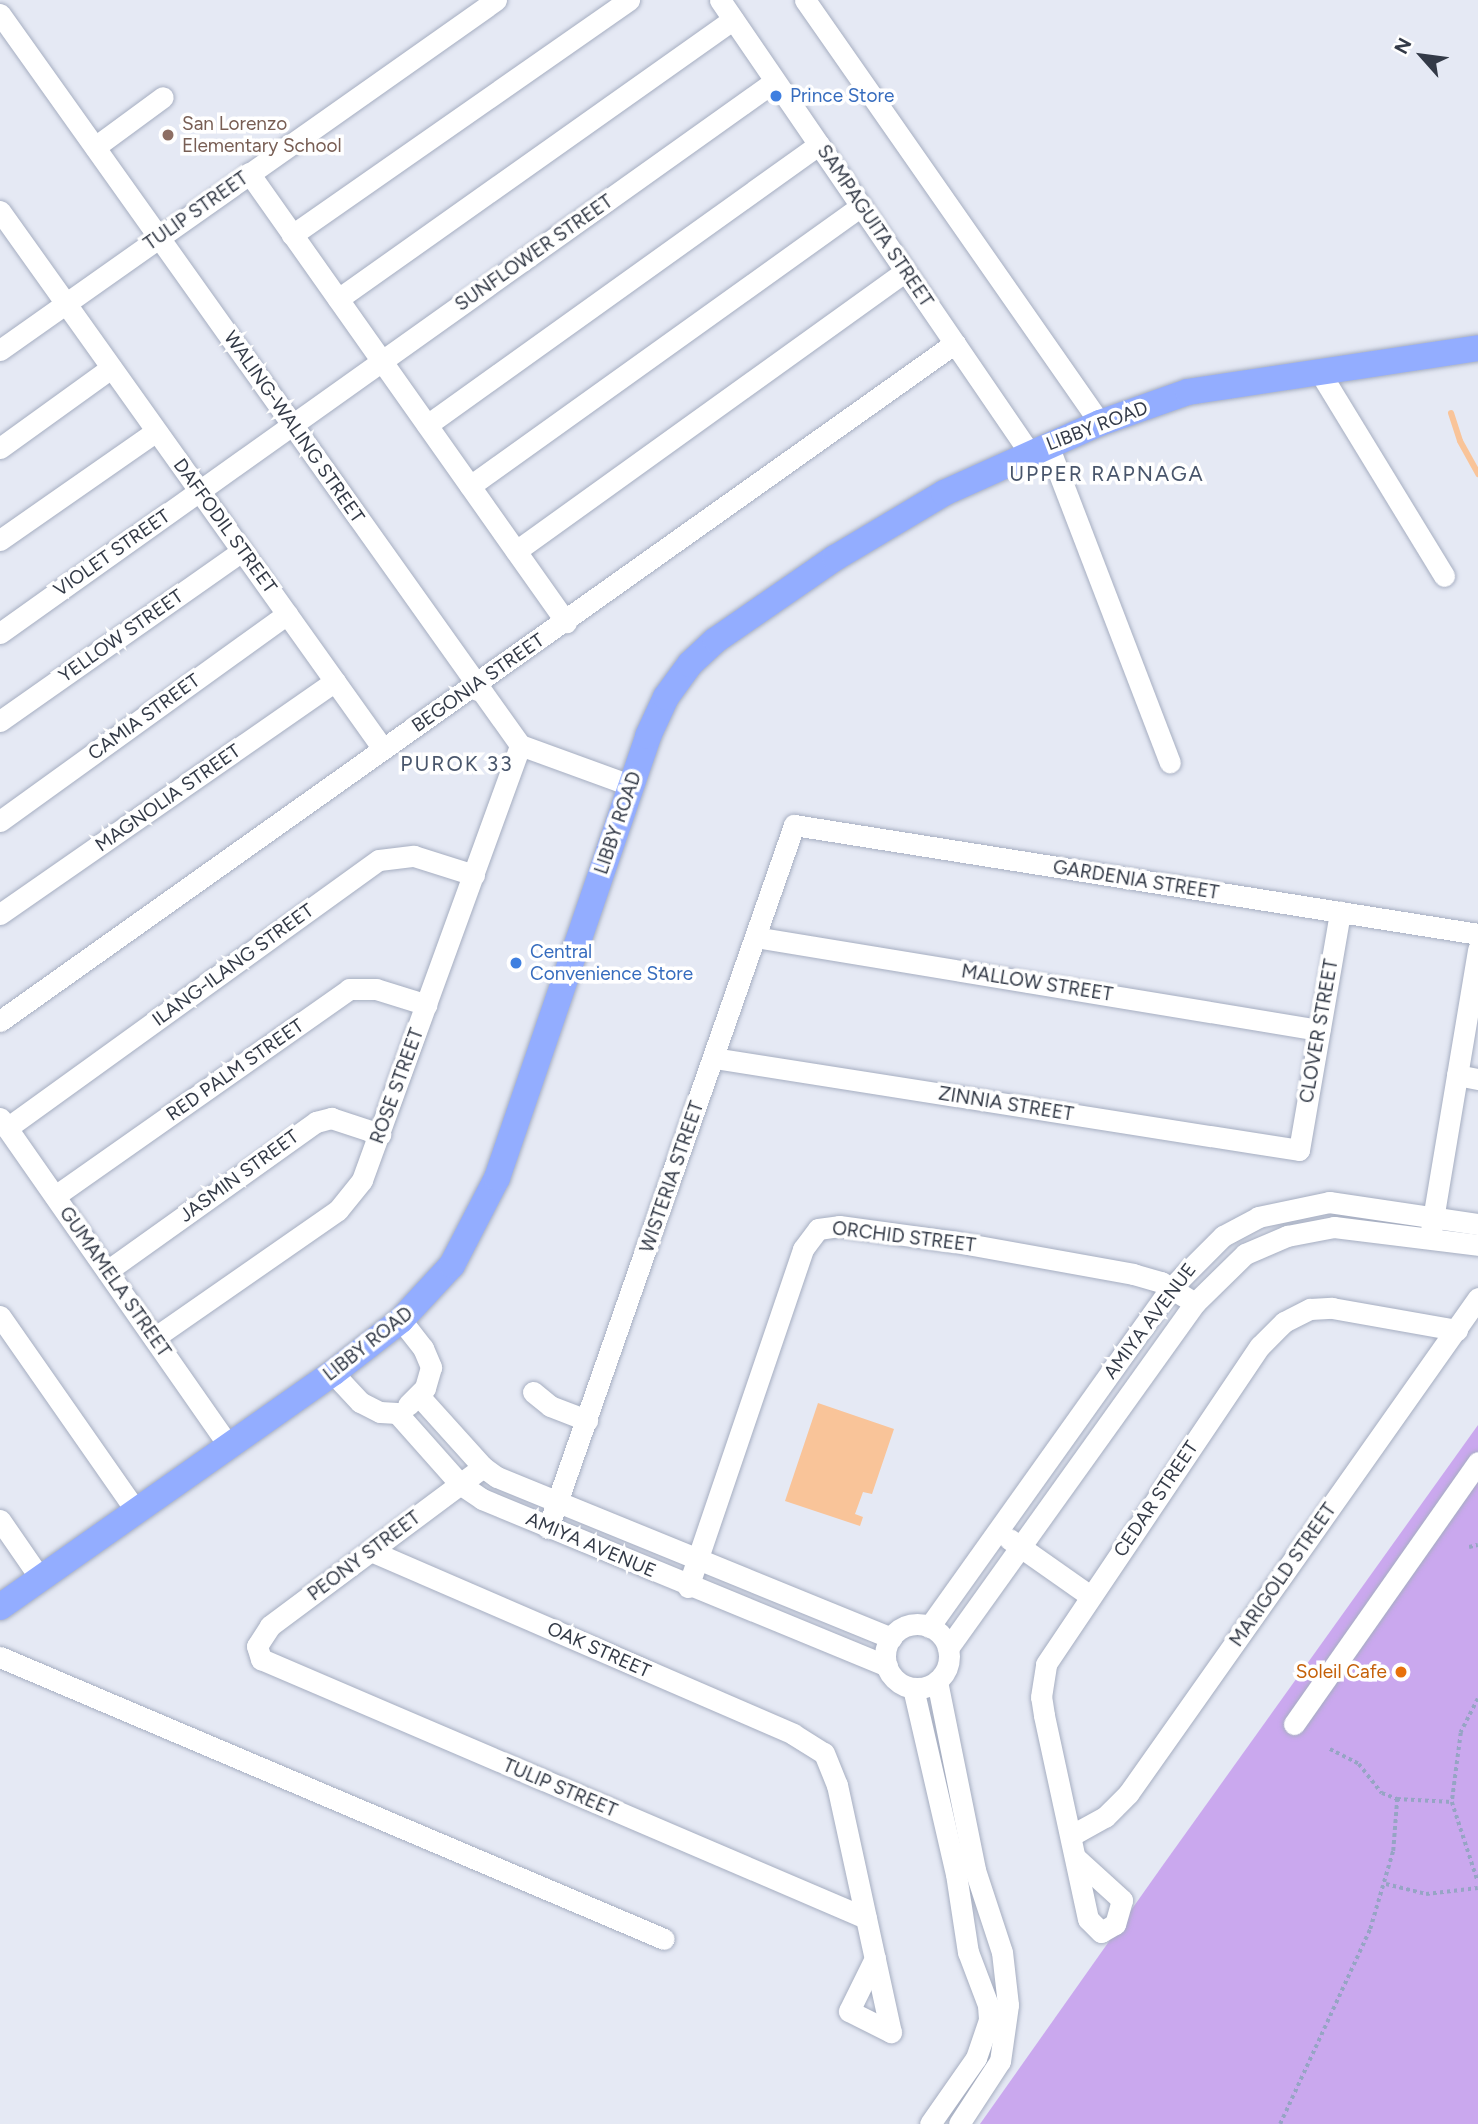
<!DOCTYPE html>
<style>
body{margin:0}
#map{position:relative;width:1478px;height:2124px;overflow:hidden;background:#e5e9f4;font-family:Figtree,sans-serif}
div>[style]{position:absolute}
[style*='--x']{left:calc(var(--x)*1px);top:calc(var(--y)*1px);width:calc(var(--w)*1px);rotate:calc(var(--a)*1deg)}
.green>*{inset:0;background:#caa8ee}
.water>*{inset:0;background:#f9c499}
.stream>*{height:6px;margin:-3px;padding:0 3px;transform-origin:3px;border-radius:3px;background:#f9c499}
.path>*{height:3.5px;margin-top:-1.75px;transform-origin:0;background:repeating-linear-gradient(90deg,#96a4c4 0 3.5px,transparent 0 7px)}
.roads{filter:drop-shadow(0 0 2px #a6aec1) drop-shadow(0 0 2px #a6aec1)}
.minor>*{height:21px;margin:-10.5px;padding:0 10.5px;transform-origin:10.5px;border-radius:10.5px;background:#fff}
.minor>.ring{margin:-10.5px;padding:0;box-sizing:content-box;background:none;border:21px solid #fff;border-radius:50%}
.major>*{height:26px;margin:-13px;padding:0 13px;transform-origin:13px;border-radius:13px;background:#93adff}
.dots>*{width:19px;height:19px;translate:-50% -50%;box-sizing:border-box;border:4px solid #fff;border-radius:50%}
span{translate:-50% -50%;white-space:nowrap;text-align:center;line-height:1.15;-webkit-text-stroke:7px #fff;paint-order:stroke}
.shop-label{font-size:19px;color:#366cbe}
.left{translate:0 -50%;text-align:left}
.education-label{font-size:19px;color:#785e54}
.street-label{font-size:19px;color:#333a47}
.food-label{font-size:19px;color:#c56008}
.right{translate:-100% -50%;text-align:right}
.neighbourhood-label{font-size:21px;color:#49566c;letter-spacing:2px}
.north{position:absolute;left:1387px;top:21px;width:70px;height:70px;-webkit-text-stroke:5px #fff;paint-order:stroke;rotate:298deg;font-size:19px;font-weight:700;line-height:28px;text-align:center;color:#333a47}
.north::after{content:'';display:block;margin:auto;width:24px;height:32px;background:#333a47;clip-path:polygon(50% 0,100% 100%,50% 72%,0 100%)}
</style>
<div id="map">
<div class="green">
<i style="clip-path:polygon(1478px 1425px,1478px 2124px,980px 2124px,1163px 1865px)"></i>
</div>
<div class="water">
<i style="clip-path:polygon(818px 1403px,894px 1429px,872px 1494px,863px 1492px,855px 1514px,863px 1517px,860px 1526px,785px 1501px)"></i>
</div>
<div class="stream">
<i style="--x:1451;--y:413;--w:29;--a:72"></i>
<i style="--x:1460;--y:441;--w:38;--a:61"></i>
</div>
<div class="path">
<i style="--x:1469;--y:1547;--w:9;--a:-13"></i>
<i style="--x:1478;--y:1699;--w:38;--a:117"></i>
<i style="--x:1461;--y:1733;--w:70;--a:97.4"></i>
<i style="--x:1452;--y:1802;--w:84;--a:72"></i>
<i style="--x:1330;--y:1749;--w:33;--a:27"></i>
<i style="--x:1359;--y:1764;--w:37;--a:52"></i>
<i style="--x:1382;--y:1793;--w:16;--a:22"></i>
<i style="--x:1397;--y:1799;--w:55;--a:3.1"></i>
<i style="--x:1386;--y:1884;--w:41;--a:14"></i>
<i style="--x:1426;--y:1894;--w:52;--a:-6.6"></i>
<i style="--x:1280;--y:2124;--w:215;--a:-65.2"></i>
<i style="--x:1370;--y:1929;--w:81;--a:-73.6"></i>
<i style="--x:1393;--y:1851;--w:52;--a:-85.6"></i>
</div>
<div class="roads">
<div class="minor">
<i style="--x:720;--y:0;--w:548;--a:55.64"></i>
<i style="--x:805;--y:0;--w:516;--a:55.11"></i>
<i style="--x:0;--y:14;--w:897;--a:54.57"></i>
<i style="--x:520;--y:745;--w:117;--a:20"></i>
<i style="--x:95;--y:147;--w:84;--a:-36.3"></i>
<i style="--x:249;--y:173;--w:550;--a:54.78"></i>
<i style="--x:0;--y:211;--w:660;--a:54.55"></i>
<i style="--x:292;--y:235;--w:411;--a:-34.9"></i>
<i style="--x:338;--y:299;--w:484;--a:-35.3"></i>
<i style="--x:0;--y:350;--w:607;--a:-35.21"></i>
<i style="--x:1319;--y:371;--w:240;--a:58.6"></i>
<i style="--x:427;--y:425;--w:482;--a:-35.6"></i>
<i style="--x:1048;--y:445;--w:340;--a:69"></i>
<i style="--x:0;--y:448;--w:137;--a:-35.8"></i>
<i style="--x:470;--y:486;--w:481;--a:-35.6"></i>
<i style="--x:0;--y:540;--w:190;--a:-34.9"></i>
<i style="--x:516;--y:551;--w:479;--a:-35.7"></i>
<i style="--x:0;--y:633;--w:951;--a:-35.46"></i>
<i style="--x:0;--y:721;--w:296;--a:-35.1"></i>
<i style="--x:0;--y:821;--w:354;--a:-35.8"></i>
<i style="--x:0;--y:914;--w:408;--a:-34.8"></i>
<i style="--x:755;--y:937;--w:572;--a:9.36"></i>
<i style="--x:0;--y:1021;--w:1171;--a:-35.37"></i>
<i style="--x:714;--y:1058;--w:592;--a:8.94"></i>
<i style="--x:1299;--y:1150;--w:242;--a:-80.2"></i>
<i style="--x:1457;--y:1075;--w:21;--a:11"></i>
<i style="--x:0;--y:1118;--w:400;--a:55.1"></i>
<i style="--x:7;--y:1128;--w:458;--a:-35.8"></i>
<i style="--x:379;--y:860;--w:35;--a:-7"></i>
<i style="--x:414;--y:856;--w:63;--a:17.6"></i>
<i style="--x:55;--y:1196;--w:360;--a:-35.1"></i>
<i style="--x:349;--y:989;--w:27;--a:0"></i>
<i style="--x:376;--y:989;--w:53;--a:17.4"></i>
<i style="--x:1431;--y:1231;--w:285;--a:-80.5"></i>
<i style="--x:107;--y:1271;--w:257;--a:-35.5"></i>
<i style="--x:316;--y:1122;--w:16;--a:-15"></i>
<i style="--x:331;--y:1118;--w:52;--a:18.1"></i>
<i style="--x:0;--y:1316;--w:238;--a:55.1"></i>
<i style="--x:401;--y:1320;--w:36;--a:52"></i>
<i style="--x:423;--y:1348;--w:21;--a:67"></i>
<i style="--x:431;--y:1367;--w:22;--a:106"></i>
<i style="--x:425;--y:1388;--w:24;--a:135"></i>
<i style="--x:154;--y:1338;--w:224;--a:-34.8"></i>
<i style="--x:338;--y:1210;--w:38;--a:-51"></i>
<i style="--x:362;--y:1180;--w:463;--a:-70"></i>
<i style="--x:333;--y:1373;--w:40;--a:47"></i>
<i style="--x:360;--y:1402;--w:22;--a:27"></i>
<i style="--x:380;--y:1412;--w:17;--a:3"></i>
<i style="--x:533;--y:1392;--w:22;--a:39"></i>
<i style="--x:550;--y:1406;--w:40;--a:21"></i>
<i style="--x:419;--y:1396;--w:96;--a:48"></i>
<i style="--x:483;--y:1467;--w:17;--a:36"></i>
<i style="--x:497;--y:1477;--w:426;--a:22.2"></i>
<i style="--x:397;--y:1413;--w:95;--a:48.4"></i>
<i style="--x:460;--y:1484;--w:27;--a:34"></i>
<i style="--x:482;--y:1499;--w:438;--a:22.4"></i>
<i style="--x:483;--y:1467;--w:266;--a:143.3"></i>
<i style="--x:270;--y:1626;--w:24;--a:123"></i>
<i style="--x:257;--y:1646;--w:14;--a:73"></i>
<i style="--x:261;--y:1659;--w:658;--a:23.18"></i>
<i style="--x:0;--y:1520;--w:70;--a:55.4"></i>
<i style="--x:548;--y:1528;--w:745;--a:-70.71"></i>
<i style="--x:794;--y:825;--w:693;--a:9.05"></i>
<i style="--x:1009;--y:1539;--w:99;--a:35.1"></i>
<i style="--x:371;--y:1551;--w:460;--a:23.4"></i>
<i style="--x:793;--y:1734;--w:36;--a:32"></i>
<i style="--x:824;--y:1753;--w:35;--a:68"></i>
<i style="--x:837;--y:1785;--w:253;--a:77.7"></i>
<i style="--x:688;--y:1587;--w:357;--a:-71.2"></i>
<i style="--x:803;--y:1249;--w:25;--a:-53"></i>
<i style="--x:818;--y:1229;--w:21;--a:-8"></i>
<i style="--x:839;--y:1226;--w:118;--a:7.8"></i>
<i style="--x:956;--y:1242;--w:180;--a:10.2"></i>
<i style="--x:1133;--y:1274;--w:29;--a:16"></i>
<i style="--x:1161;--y:1282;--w:40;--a:32"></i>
<i class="ring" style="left:885px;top:1624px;width:43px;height:43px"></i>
<i style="--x:929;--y:1627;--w:417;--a:-54.5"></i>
<i style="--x:1171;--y:1288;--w:74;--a:-45"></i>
<i style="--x:1223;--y:1236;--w:40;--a:-28"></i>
<i style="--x:1258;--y:1217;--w:73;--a:-11.9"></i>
<i style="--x:1329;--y:1202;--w:151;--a:8.4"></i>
<i style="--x:948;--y:1648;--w:424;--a:-54.4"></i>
<i style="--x:1195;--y:1303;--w:70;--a:-44.4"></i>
<i style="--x:1245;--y:1254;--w:46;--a:-23.2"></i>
<i style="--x:1287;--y:1236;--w:48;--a:-10.8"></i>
<i style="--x:1334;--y:1227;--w:145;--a:7.1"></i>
<i style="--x:0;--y:1657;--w:721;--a:23.01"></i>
<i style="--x:937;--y:1681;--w:193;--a:78.6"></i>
<i style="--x:975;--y:1870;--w:86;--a:71.8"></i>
<i style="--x:1002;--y:1952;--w:53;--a:83.5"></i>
<i style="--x:1008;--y:2005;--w:57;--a:98.1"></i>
<i style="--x:1000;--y:2061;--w:75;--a:123.1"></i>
<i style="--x:913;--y:1688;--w:191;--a:77"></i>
<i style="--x:956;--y:1874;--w:79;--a:81.3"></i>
<i style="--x:968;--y:1952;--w:57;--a:69.3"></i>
<i style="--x:988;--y:2005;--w:15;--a:86"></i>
<i style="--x:989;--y:2020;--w:40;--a:108.9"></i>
<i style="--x:976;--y:2058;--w:80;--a:124.9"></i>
<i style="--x:1294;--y:1724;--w:320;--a:-54.9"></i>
<i style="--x:1072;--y:1835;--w:38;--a:-29"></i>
<i style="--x:1105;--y:1817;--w:33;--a:-45"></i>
<i style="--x:1128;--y:1794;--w:607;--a:-54.79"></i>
<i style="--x:1077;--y:1859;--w:61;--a:42.3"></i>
<i style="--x:1122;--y:1900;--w:25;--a:106"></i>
<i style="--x:1115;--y:1924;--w:16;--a:150"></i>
<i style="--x:1101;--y:1932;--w:18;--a:-135"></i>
<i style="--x:1088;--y:1919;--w:209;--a:-102.2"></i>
<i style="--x:1044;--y:1715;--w:18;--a:-99"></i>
<i style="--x:1041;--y:1697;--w:33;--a:-81"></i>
<i style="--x:1046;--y:1664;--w:383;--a:-56.1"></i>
<i style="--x:1260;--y:1346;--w:34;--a:-45"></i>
<i style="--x:1284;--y:1322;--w:29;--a:-27"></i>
<i style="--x:1310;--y:1309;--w:22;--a:-3"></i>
<i style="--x:1332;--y:1308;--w:127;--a:10"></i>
<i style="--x:875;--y:1958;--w:59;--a:116.1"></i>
<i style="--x:849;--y:2011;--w:47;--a:26.6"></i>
</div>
<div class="major">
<i style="--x:0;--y:1607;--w:407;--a:-35.1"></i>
<i style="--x:333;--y:1373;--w:86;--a:-37.9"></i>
<i style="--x:401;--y:1320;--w:75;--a:-47.2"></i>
<i style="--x:452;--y:1265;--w:98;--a:-62.7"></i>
<i style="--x:497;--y:1178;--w:467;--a:-71.1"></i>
<i style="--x:648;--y:736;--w:43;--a:-65.2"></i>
<i style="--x:666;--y:697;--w:41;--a:-54"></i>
<i style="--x:690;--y:664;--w:35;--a:-43"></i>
<i style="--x:716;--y:640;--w:145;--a:-34.6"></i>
<i style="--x:835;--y:558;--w:127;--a:-30.8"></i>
<i style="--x:944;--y:493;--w:171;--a:-24.2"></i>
<i style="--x:1100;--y:423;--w:93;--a:-19.4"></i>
<i style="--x:1188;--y:392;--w:293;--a:-8.6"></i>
</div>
</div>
<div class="dots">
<i style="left:776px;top:96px;background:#3f7fe0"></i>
<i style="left:168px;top:135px;background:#8d6e63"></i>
<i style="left:516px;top:963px;background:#3f7fe0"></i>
<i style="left:1401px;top:1672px;background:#e8710a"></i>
</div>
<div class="shop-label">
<span class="left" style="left:790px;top:96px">Prince Store</span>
<span class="left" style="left:530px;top:963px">Central<br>Convenience Store</span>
</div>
<div class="education-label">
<span class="left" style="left:182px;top:135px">San Lorenzo<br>Elementary School</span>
</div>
<div class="street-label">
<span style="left:196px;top:211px;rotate:-35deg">TULIP STREET</span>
<span style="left:875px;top:226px;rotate:56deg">SAMPAGUITA STREET</span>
<span style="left:534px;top:253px;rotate:-35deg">SUNFLOWER STREET</span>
<span style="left:1097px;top:426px;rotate:-21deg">LIBBY ROAD</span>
<span style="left:294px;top:427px;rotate:55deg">WALING-WALING STREET</span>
<span style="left:225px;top:526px;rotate:54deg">DAFFODIL STREET</span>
<span style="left:112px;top:553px;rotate:-35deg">VIOLET STREET</span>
<span style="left:121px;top:636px;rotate:-35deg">YELLOW STREET</span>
<span style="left:478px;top:683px;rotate:-35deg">BEGONIA STREET</span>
<span style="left:144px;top:717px;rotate:-36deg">CAMIA STREET</span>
<span style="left:168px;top:798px;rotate:-35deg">MAGNOLIA STREET</span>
<span style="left:618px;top:823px;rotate:-71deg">LIBBY ROAD</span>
<span style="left:1136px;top:880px;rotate:9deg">GARDENIA STREET</span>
<span style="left:233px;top:965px;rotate:-36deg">ILANG-ILANG STREET</span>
<span style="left:1037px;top:983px;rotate:9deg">MALLOW STREET</span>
<span style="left:1319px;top:1031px;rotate:-80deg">CLOVER STREET</span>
<span style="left:235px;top:1070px;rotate:-35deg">RED PALM STREET</span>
<span style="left:397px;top:1086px;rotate:-70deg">ROSE STREET</span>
<span style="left:1006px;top:1104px;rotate:9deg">ZINNIA STREET</span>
<span style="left:239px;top:1176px;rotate:-36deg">JASMIN STREET</span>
<span style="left:672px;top:1177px;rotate:-71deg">WISTERIA STREET</span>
<span style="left:904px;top:1237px;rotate:7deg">ORCHID STREET</span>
<span style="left:115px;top:1282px;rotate:55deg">GUMAMELA STREET</span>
<span style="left:1150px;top:1321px;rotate:-53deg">AMIYA AVENUE</span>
<span style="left:368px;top:1344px;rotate:-38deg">LIBBY ROAD</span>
<span style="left:1156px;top:1499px;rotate:-56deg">CEDAR STREET</span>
<span style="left:591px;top:1545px;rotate:23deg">AMIYA AVENUE</span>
<span style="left:364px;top:1556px;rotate:-37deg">PEONY STREET</span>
<span style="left:1283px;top:1575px;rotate:-55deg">MARIGOLD STREET</span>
<span style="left:599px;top:1650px;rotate:24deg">OAK STREET</span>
<span style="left:560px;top:1788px;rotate:23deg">TULIP STREET</span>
</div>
<div class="food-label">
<span class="right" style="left:1387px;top:1672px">Soleil Cafe</span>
</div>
<div class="neighbourhood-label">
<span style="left:1107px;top:474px">UPPER RAPNAGA</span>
<span style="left:457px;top:764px">PUROK 33</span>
</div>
<div class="north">N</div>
</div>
